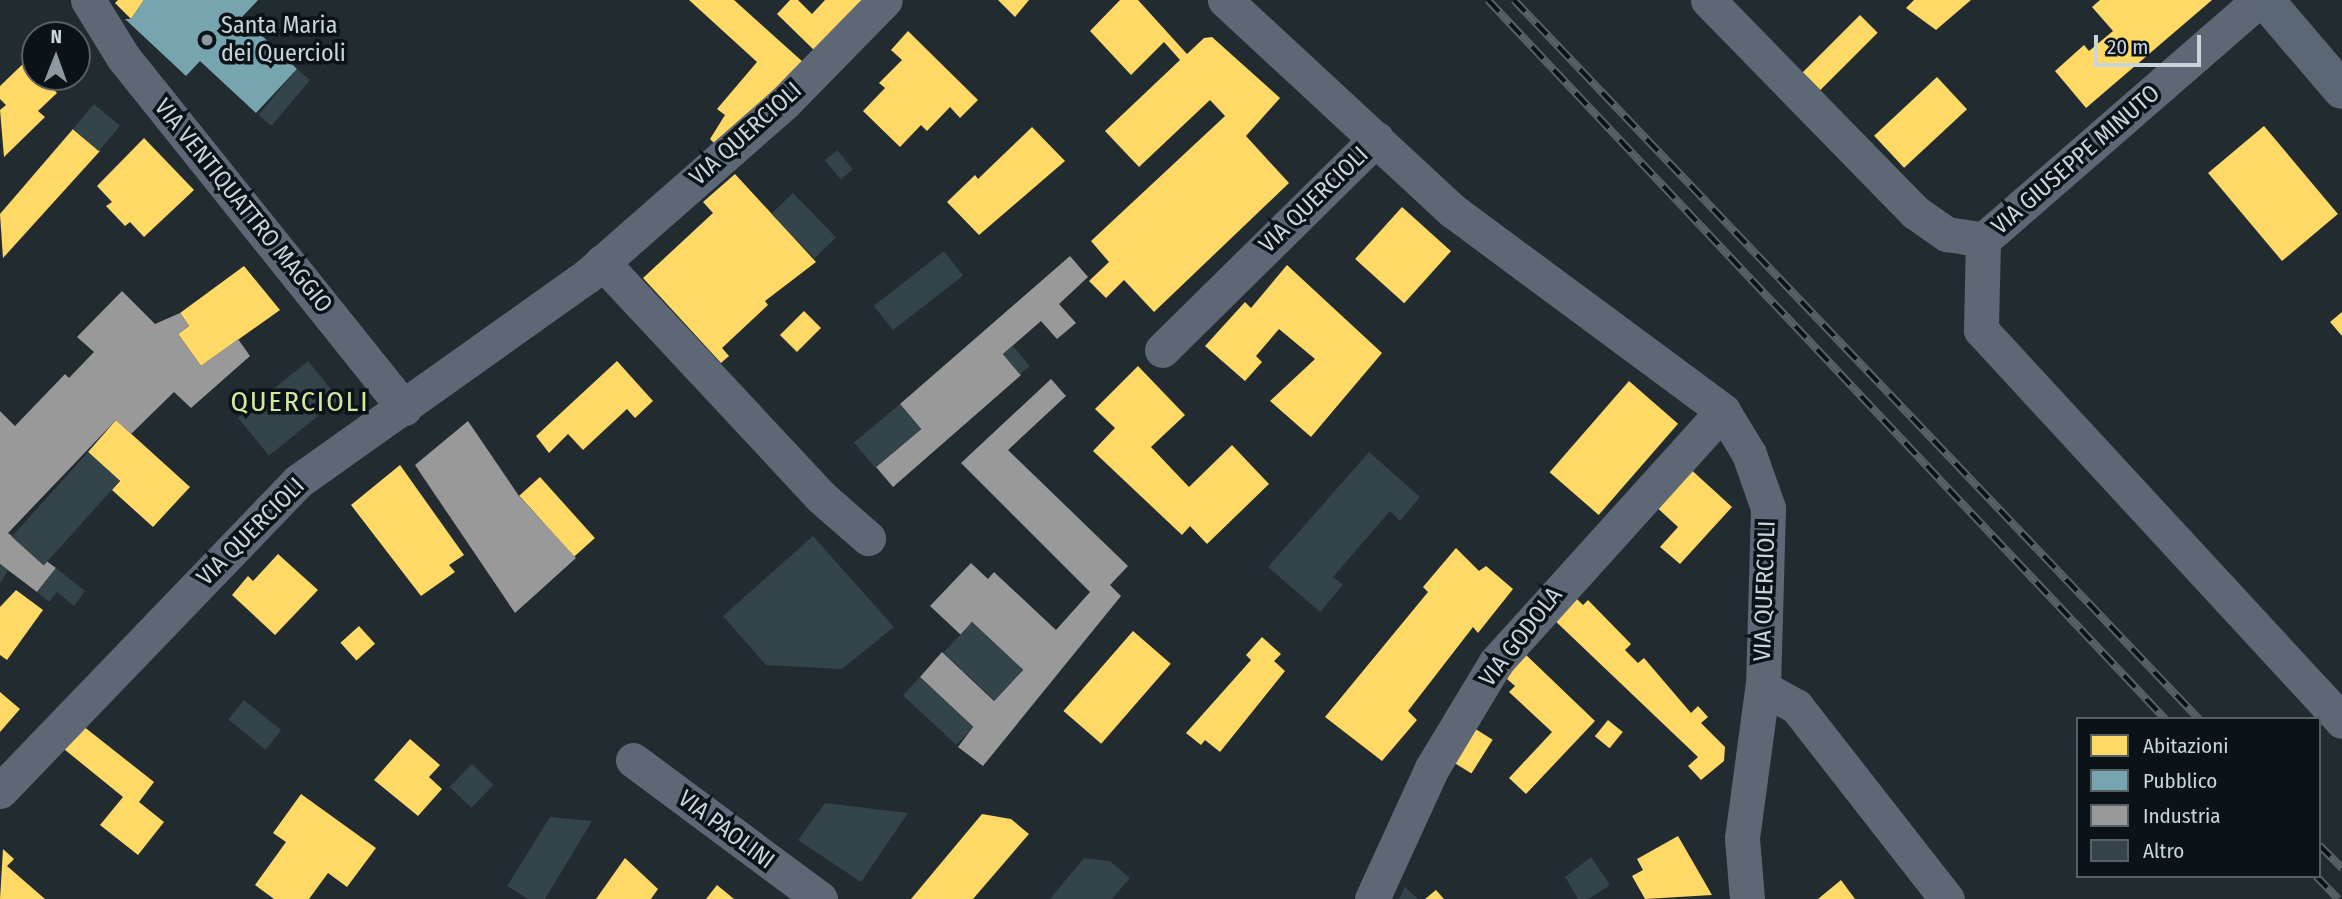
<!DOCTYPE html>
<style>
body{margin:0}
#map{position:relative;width:2342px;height:899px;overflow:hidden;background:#212b30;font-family:"Fira Sans Condensed",sans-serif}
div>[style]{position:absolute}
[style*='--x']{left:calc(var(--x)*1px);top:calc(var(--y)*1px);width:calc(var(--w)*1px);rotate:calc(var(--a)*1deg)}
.homes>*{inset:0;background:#ffd966;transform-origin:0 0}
.public>*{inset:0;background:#76a5af}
.industry>*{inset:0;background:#999}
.building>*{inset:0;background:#33454a;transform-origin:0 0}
.minor>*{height:35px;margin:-17.5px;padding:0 17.5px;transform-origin:17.5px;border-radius:17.5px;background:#5d6776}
.major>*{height:38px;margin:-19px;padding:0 19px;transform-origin:19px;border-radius:19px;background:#5c6776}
.rail>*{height:8px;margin-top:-4px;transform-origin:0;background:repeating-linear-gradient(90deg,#0c1318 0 16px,#586167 0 32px);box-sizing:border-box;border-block:2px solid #586167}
.dots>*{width:19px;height:19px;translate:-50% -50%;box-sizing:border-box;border:4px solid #0c1318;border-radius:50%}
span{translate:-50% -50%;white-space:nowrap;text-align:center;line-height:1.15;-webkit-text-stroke:7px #0c1318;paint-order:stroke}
.poi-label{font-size:24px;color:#c9d4db}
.left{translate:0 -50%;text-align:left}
.street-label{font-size:24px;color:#c9d4db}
.quarter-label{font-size:28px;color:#d4e89d;letter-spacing:2px}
.legend{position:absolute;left:2076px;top:717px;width:245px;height:161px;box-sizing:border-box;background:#0c1318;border:2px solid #586066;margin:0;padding:9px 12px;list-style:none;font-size:21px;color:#c9d4db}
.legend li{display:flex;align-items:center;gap:14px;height:35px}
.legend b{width:35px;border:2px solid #586066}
.north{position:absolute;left:21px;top:21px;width:70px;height:70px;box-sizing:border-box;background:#0c1318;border:2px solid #586066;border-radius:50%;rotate:1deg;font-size:19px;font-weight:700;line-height:28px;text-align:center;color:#c9d4db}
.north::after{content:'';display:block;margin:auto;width:24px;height:32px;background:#8e999f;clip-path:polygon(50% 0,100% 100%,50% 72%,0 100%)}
.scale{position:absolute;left:2094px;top:35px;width:107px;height:32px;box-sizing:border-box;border:4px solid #c9d4db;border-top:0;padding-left:9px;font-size:21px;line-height:24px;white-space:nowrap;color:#c9d4db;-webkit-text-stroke:5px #0c1318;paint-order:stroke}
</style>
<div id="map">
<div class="homes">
<i style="clip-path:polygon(118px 0,144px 0,131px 19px,115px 3px)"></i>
<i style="clip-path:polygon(689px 0,734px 0,803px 62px,719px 148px,710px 139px,725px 115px,717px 109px,757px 62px)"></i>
<i style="clip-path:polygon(790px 0,798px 0,812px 14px,825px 0,866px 0,816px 52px,777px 14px)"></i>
<i style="clip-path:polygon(998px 0,1029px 0,1015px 17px)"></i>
<i style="clip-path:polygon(1120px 0,1138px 0,1187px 54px,1204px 38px,1212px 37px,1280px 98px,1246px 136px,1289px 183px,1154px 312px,1124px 280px,1106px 298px,1089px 281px,1109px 262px,1091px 241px,1225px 116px,1210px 100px,1139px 167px,1105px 131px,1180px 60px,1164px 42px,1131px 75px,1090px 31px)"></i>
<i style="clip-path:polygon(1914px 0,1971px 0,1936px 30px,1906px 8px)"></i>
<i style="clip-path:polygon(2100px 0,2212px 0,2086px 108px,2055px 71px,2084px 45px,2089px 51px,2113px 31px,2092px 7px)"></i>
<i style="left:1860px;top:15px;width:25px;height:81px;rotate:45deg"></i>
<i style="clip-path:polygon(908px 31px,978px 100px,960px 118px,950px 107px,927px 131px,921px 125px,900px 147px,863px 111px,885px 88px,879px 83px,902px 60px,891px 50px)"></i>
<i style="clip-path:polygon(26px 61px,35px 77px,42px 77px,57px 93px,38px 111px,45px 117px,4px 157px,0 110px,6px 105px,0 99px,0 86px)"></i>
<i style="left:1937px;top:77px;width:44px;height:86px;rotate:47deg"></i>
<i style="left:2264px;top:126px;width:115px;height:73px;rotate:50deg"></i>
<i style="clip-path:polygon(1032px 127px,1065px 161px,979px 235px,947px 202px,975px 175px,978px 179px)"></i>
<i style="clip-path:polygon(73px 129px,100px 151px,3px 258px,0 214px)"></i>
<i style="clip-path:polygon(144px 138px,194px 190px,144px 237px,130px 222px,125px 226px,106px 206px,112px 202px,97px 186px)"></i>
<i style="clip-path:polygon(735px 174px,816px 262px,765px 301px,768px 305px,722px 348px,729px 356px,721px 363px,643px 278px,713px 213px,703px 202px)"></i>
<i style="left:1402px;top:207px;width:66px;height:70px;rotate:42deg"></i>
<i style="clip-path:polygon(1287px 265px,1382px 353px,1311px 437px,1270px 401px,1315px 359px,1279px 329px,1256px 356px,1262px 362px,1245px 381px,1205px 346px,1245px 302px,1251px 308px)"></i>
<i style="clip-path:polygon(244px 266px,280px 310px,201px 366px,178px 334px,189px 326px,180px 313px)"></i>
<i style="left:804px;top:311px;width:24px;height:34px;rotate:45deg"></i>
<i style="clip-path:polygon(2342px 312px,2342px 336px,2330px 322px)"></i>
<i style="clip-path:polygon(617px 361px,653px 401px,635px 418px,627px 409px,583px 450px,568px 434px,549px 453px,536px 436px)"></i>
<i style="clip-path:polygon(1138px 366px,1185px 415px,1151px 447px,1189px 487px,1232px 445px,1269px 484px,1207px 544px,1190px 526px,1182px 535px,1093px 451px,1115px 428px,1095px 409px)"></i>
<i style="left:1629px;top:381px;width:65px;height:121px;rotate:41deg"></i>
<i style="clip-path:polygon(116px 420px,190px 487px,153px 527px,112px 490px,120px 481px,88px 452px)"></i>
<i style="clip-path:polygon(400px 465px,464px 555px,449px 565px,455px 572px,421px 596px,351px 505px)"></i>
<i style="clip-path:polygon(1686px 465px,1732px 507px,1680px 564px,1660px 547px,1678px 527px,1652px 503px)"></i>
<i style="left:540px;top:477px;width:82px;height:28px;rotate:48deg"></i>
<i style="clip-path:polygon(1456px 548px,1479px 571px,1486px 566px,1513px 589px,1478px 633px,1473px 627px,1408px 711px,1417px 720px,1382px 761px,1325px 717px,1428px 592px,1423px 587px)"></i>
<i style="clip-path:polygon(278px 554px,318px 590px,275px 635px,232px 595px,248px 576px,253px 581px)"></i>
<i style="clip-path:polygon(16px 590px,43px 610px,7px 660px,0 655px,0 607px)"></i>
<i style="clip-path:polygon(1572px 594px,1583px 605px,1588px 600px,1631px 644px,1625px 650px,1638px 663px,1644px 658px,1691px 713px,1698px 706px,1708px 717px,1701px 723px,1725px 747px,1724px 761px,1701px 780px,1688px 766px,1698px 757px,1550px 616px)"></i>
<i style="left:359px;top:626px;width:24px;height:25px;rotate:48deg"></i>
<i style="left:1133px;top:631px;width:50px;height:106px;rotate:41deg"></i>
<i style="clip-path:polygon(1262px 637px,1281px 654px,1274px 661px,1285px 671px,1220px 752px,1205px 740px,1201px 745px,1186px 733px,1251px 660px,1246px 655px)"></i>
<i style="clip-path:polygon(1524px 653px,1595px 721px,1526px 794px,1509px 778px,1552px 732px,1509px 692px,1515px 686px,1507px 679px)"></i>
<i style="clip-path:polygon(0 692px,20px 709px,0 732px)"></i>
<i style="left:1608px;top:720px;width:19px;height:21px;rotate:39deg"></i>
<i style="clip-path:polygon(78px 722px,154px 782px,139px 802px,164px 822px,138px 855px,100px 825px,123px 797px,59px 745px)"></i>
<i style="left:1474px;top:728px;width:22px;height:40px;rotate:32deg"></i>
<i style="clip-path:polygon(410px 739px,440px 765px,429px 777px,442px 789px,418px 816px,374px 780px)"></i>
<i style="clip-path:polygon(301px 794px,376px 848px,347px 887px,328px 873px,309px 899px,274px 899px,255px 885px,286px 842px,273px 833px)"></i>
<i style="clip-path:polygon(982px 814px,1011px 819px,1029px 834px,973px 899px,911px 899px)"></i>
<i style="clip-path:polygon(1678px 836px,1712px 895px,1645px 899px,1632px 876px,1643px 870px,1637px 859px)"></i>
<i style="clip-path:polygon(3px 849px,14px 859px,7px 866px,45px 899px,0 899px)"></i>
<i style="clip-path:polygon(625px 858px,658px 889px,651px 899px,596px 899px)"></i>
<i style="clip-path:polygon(1841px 880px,1855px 899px,1818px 899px)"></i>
<i style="clip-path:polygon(717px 885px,734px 899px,706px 899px)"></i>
<i style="clip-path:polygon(1436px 890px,1444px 899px,1425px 899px)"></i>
</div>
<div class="public">
<i style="clip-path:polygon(144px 0,258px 0,242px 17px,297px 69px,256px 113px,200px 61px,186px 76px,125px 19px,131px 19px)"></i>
</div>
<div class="industry">
<i style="clip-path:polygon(1070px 256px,1088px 277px,1059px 304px,1076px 323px,1057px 339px,1041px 321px,1003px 354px,1021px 375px,893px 487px,876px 467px,921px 429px,900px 404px)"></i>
<i style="clip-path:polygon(122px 291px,155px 324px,180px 313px,189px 326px,178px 334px,201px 366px,238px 339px,250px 356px,191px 408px,174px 392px,131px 434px,116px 420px,8px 533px,56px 568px,37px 592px,0 564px,0 411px,15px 426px,65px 374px,69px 378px,94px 352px,77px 337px)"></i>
<i style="clip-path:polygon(1051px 379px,1066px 396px,1008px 450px,1128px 566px,1110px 585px,1121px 596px,983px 766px,958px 747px,973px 727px,920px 677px,942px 652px,994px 701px,1023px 670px,972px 622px,961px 635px,930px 606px,971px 563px,988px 579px,994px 572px,1056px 630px,1090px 592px,961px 463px)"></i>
<i style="clip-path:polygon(468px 421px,519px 496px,576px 558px,515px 613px,415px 465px)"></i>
</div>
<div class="building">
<i style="left:297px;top:69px;width:17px;height:60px;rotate:40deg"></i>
<i style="left:94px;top:104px;width:34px;height:33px;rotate:40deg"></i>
<i style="left:837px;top:150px;width:25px;height:16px;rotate:50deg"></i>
<i style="left:793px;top:193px;width:62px;height:30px;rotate:46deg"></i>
<i style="left:944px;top:251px;width:31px;height:89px;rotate:52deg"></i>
<i style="left:1013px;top:346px;width:26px;height:13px;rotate:50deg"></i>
<i style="left:308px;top:361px;width:49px;height:90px;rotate:51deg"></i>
<i style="left:900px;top:404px;width:33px;height:60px;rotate:50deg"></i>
<i style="left:88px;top:452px;width:43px;height:114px;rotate:42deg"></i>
<i style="clip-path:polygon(1369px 452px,1420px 497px,1400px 521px,1390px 511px,1333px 577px,1343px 585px,1320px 612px,1268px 567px)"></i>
<i style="clip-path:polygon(813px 536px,894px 627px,842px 669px,766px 665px,723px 616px)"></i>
<i style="clip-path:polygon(0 564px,8px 570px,0 584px)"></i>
<i style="clip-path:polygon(56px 568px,85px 591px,74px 606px,57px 592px,49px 602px,37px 592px)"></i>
<i style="left:972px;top:622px;width:70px;height:42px;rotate:43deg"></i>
<i style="left:920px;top:677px;width:73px;height:25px;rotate:43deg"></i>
<i style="left:244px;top:700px;width:48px;height:25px;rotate:39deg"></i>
<i style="left:472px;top:764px;width:30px;height:32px;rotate:44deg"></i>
<i style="clip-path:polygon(825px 803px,908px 813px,861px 882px,798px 840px)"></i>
<i style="clip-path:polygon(550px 817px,592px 821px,545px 899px,528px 899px,507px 886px)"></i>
<i style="clip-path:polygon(1591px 857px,1610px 885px,1589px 899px,1578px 899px,1565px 877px)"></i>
<i style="clip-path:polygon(1084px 858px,1110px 861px,1130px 878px,1112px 899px,1050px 899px)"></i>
<i style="clip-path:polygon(1405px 887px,1418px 899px,1399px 899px)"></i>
</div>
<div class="minor">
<i style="--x:88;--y:0;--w:67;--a:58.4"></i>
<i style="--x:123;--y:57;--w:450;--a:51.3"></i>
<i style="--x:1225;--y:0;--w:311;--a:42.8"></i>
<i style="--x:1453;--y:211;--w:336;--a:36.5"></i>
<i style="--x:1723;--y:411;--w:50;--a:58.8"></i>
<i style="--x:1749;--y:454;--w:57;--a:70.6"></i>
<i style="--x:1768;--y:508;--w:180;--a:91.6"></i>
<i style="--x:1763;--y:688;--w:38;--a:29"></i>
<i style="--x:1796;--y:706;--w:245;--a:52"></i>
<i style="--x:1708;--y:0;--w:296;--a:45.7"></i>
<i style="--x:1915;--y:212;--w:39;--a:35"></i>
<i style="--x:1947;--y:234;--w:36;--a:9"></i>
<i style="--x:1983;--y:240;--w:90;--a:91.3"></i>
<i style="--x:1981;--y:330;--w:532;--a:47.28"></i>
<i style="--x:1983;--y:240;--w:366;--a:-41"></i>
<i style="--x:602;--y:262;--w:320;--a:47"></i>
<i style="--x:820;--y:496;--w:64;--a:41.2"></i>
<i style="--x:1162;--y:350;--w:301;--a:-44.6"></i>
<i style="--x:633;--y:760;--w:233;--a:36.6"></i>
<i style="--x:0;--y:791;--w:429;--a:-46.1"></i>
<i style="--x:297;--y:482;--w:356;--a:-35.4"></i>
<i style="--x:587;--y:276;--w:262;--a:-41.3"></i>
<i style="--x:784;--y:103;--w:144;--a:-45.6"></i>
<i style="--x:1372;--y:899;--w:144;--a:-65.4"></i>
<i style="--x:1432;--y:768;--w:124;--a:-58.9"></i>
<i style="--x:1496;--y:662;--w:338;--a:-47.9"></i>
<i style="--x:1747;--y:899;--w:61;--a:-94.7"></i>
<i style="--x:1742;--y:838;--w:156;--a:-82.3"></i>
</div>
<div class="major">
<i style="--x:2265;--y:0;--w:118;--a:49.5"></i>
</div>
<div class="rail">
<i style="--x:1488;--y:0;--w:988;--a:46.72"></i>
<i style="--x:1514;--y:0;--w:993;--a:46.39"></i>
<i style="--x:2319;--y:845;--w:33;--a:45"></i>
<i style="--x:2316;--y:876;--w:32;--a:46"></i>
</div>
<div class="dots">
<i style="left:207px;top:40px;background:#8e999f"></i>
</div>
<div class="poi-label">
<span class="left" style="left:221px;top:40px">Santa Maria<br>dei Quercioli</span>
</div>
<div class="street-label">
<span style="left:746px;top:134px;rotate:-42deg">VIA QUERCIOLI</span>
<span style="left:2076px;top:160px;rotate:-41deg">VIA GIUSEPPE MINUTO</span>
<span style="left:1314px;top:200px;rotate:-44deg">VIA QUERCIOLI</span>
<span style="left:243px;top:206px;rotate:51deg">VIA VENTIQUATTRO MAGGIO</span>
<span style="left:251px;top:532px;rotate:-45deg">VIA QUERCIOLI</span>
<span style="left:1765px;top:591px;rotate:-88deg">VIA QUERCIOLI</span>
<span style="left:1521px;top:637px;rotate:-52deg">VIA GODOLA</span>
<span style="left:726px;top:830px;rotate:37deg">VIA PAOLINI</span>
</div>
<div class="quarter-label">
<span style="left:300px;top:402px">QUERCIOLI</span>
</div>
<ul class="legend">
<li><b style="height:19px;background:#ffd966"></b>Abitazioni</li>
<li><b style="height:19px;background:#76a5af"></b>Pubblico</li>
<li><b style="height:19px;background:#999"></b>Industria</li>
<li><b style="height:19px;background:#33454a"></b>Altro</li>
</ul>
<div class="north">N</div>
<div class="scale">20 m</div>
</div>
